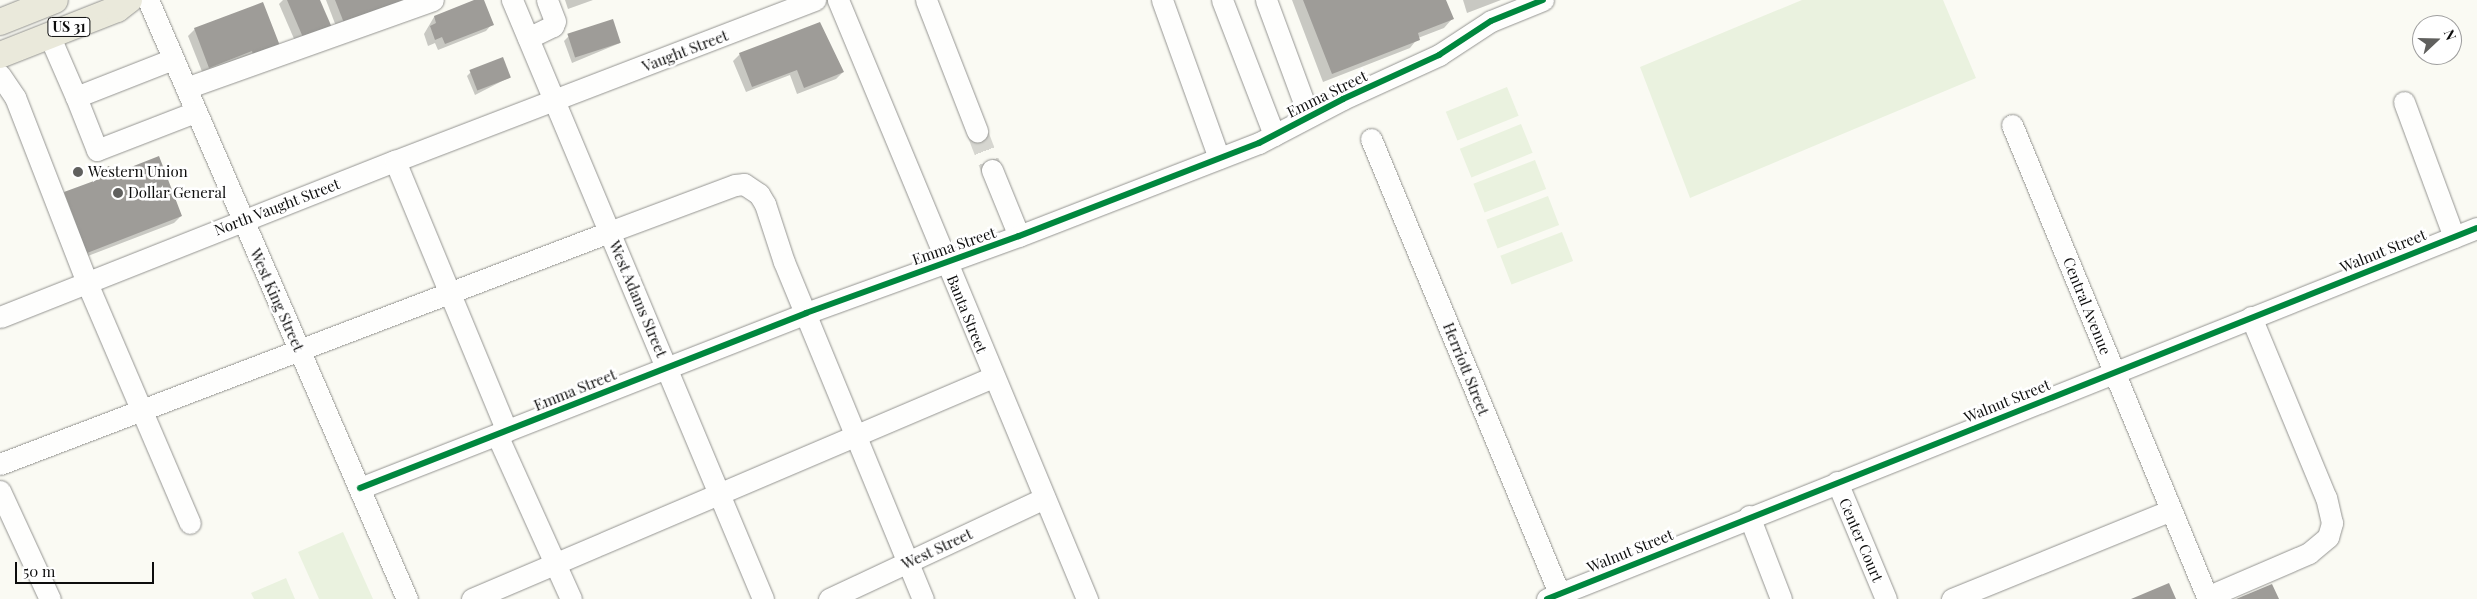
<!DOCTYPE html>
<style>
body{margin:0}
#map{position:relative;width:2477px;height:599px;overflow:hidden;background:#fafaf3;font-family:"Playfair Display",serif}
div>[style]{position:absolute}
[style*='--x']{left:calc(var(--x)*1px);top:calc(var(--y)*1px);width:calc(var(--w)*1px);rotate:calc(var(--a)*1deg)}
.pitch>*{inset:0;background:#eaf2df;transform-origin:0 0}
.shadow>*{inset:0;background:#0003}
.building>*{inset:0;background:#9e9c98;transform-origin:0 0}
.minor-tunnel>*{height:21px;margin-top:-10.5px;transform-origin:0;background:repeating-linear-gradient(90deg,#d6d6d0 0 21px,transparent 0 32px)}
.roads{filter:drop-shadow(0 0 1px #949491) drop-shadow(0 0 1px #949491)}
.minor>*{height:21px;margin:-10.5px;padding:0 10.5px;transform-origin:10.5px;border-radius:10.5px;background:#fefefd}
.major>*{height:26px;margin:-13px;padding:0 13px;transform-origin:13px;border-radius:13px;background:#eae9db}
.cycleway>*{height:6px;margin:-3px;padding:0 3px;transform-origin:3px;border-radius:3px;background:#00873e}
.dots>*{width:14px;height:14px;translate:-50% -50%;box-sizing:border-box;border:2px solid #fff;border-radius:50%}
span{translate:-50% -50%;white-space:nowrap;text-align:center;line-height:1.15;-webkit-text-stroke:5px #fff;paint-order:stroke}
.shield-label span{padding:1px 4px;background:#fff;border:1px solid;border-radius:4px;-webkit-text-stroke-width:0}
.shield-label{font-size:14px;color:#0d0d0d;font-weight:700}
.street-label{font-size:15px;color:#0d0d0d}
.poi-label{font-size:15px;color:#0d0d0d}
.left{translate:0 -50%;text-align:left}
.north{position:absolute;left:2412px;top:15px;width:50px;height:50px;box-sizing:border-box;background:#fff;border:1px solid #9e9e9e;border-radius:50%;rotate:69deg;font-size:14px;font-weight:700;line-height:20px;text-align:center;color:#0d0d0d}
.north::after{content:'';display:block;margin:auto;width:18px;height:22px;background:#60605e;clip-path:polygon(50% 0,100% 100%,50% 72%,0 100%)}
.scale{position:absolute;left:15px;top:562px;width:139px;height:22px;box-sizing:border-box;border:2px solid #0d0d0d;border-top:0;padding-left:6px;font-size:15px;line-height:18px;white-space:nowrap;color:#0d0d0d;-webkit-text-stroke:4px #fff;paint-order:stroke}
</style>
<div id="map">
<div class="pitch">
<i style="clip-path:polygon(1802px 0,1943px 0,1976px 78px,1690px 198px,1640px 67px)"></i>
<i style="left:1507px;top:87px;width:31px;height:66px;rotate:68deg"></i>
<i style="left:1521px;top:124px;width:31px;height:66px;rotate:68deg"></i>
<i style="left:1535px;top:160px;width:31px;height:66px;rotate:69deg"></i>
<i style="left:1548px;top:196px;width:31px;height:66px;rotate:69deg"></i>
<i style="left:1562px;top:232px;width:31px;height:66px;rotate:69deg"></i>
<i style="clip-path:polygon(343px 532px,373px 599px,319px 599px,298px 552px)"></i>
<i style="clip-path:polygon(286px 578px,295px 599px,254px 599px,251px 593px)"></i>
</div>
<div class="shadow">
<i style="clip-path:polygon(283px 0,319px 0,298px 48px,279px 4px)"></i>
<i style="clip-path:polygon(326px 0,430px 0,339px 34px)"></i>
<i style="clip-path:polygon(478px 0,483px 0,492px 24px,486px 31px,438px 50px,435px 43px,428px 46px,424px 34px,434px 17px)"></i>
<i style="clip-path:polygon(565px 0,593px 0,568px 9px)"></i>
<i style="clip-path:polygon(1292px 0,1445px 0,1452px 19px,1444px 28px,1418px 38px,1410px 48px,1323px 82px)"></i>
<i style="clip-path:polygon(1463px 0,1501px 0,1467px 13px)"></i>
<i style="clip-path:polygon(195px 29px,281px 51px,203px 74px,188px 36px)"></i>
<i style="clip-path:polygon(568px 37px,620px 43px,572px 63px,564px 41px)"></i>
<i style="clip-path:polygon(740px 54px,843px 72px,836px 79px,797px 94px,790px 75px,746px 92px,733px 61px)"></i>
<i style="clip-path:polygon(471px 72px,510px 77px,475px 95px,467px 76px)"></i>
<i style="clip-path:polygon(108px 167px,181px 216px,174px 223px,80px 259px,58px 200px,64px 193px,98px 181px)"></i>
</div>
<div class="building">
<i style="clip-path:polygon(287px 0,320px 0,333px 30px,305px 42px)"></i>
<i style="clip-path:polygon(335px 0,425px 0,346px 28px)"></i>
<i style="clip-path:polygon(474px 0,484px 0,494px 25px,445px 44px,442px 37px,435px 40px,430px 26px,436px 23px,434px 16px)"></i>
<i style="clip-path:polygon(1303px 0,1446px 0,1454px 19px,1418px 33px,1420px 40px,1332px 74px)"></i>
<i style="clip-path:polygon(263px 2px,282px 51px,255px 61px,252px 51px,209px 68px,194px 28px)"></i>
<i style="left:613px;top:19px;width:25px;height:48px;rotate:72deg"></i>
<i style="clip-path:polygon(820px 22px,844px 72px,804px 88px,797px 70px,752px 87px,739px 53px)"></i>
<i style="left:503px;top:57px;width:22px;height:36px;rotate:69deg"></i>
<i style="clip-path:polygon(159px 156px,182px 216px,87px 253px,64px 192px,102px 178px,108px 166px,121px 171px)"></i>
<i style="clip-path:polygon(2169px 583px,2176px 599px,2131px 599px)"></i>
<i style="clip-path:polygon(2272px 584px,2279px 599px,2236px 599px)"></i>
</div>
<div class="minor-tunnel">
<i style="--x:977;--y:131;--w:42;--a:69"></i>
</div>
<div class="roads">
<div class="minor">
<i style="--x:148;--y:0;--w:653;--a:66.62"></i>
<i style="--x:512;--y:0;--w:649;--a:67.26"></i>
<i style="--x:838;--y:0;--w:649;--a:67.43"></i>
<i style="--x:926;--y:0;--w:141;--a:68.7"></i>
<i style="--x:1162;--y:0;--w:168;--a:70.2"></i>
<i style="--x:1222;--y:0;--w:145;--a:68.9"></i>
<i style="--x:1266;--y:0;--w:124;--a:69.7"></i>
<i style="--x:49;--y:35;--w:68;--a:66.5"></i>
<i style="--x:76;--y:97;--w:104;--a:-21.4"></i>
<i style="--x:528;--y:38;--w:28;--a:-26"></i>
<i style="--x:553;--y:26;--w:5;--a:-68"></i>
<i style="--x:555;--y:21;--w:22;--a:-111"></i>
<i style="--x:0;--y:75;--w:27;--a:56"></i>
<i style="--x:15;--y:97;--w:199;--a:68.8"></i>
<i style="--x:87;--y:283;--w:261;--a:66.8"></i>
<i style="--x:186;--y:88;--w:262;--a:-19.6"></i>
<i style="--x:76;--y:97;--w:57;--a:68.4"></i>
<i style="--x:97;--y:150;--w:105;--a:-21.2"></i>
<i style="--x:2404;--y:102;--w:144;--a:69.7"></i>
<i style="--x:2012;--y:125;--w:513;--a:67.53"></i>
<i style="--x:1371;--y:139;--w:498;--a:67.5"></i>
<i style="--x:395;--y:161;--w:292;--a:67.5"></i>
<i style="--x:992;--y:170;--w:71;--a:67.8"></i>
<i style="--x:0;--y:317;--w:425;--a:-21.6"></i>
<i style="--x:395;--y:161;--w:450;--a:-21"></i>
<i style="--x:497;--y:435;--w:180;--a:65.7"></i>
<i style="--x:0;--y:464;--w:652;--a:-20.85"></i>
<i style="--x:609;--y:232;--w:134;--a:-20.5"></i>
<i style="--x:735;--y:185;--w:9;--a:-6"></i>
<i style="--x:744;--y:184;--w:18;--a:34"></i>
<i style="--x:759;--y:194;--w:12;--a:59"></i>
<i style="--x:765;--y:204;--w:61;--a:71.9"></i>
<i style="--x:784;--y:262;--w:365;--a:67.6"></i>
<i style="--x:1837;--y:482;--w:127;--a:67.3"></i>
<i style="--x:360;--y:488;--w:479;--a:-21.4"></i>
<i style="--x:806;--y:313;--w:226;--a:-19.9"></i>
<i style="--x:1019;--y:236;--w:257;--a:-21.2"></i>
<i style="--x:1259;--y:143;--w:95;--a:-27.6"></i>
<i style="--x:1343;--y:99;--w:106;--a:-24.6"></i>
<i style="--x:1439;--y:55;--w:62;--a:-33.2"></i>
<i style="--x:1491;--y:21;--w:56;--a:-22"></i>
<i style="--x:0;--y:491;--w:119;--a:65.2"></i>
<i style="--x:1749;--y:516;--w:89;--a:68.9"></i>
<i style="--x:2207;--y:597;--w:111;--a:-23.3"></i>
<i style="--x:2309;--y:553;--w:25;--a:-40"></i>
<i style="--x:2328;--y:537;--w:15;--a:-74"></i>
<i style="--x:2332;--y:523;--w:26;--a:-103"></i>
<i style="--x:2326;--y:498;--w:196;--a:-112.5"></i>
<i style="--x:472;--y:599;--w:566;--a:-23.08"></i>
<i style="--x:829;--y:599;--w:238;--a:-25.1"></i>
<i style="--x:1547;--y:599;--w:1001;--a:-21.75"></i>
<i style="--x:1952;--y:599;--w:236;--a:-22.1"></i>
</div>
<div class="major">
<i style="--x:0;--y:22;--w:59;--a:-21.8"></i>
<i style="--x:0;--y:55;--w:126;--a:-21.5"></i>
<i style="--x:117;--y:9;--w:15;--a:-37"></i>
</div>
</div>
<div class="cycleway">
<i style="--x:360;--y:488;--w:479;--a:-21.4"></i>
<i style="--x:806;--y:313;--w:226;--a:-19.9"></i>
<i style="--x:1019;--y:236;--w:257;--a:-21.2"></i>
<i style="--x:1259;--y:143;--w:95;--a:-27.6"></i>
<i style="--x:1343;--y:99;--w:106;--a:-24.6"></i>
<i style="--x:1439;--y:55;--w:62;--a:-33.2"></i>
<i style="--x:1491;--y:21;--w:56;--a:-22"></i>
<i style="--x:1547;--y:599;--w:1001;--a:-21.75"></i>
</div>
<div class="dots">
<i style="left:78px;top:172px;background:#60605e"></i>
<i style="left:118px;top:193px;background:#60605e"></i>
</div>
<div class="shield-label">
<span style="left:69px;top:27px">US 31</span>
</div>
<div class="street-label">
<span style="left:685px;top:51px;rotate:-21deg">Vaught Street</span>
<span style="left:1327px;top:94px;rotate:-26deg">Emma Street</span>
<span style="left:277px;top:207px;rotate:-21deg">North Vaught Street</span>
<span style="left:954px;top:246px;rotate:-19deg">Emma Street</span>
<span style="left:2383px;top:251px;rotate:-22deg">Walnut Street</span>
<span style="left:638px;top:299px;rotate:67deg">West Adams Street</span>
<span style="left:277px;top:300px;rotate:66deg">West King Street</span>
<span style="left:2087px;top:306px;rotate:68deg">Central Avenue</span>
<span style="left:967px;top:314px;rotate:68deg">Banta Street</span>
<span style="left:1466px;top:369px;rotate:68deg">Herriott Street</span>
<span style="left:575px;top:390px;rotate:-22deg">Emma Street</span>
<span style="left:2007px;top:401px;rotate:-22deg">Walnut Street</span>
<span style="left:1861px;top:540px;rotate:67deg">Center Court</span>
<span style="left:937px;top:549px;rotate:-25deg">West Street</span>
<span style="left:1630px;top:551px;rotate:-22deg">Walnut Street</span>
</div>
<div class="poi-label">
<span class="left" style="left:88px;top:172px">Western Union</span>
<span class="left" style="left:128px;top:193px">Dollar General</span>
</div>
<div class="north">N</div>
<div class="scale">50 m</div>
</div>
